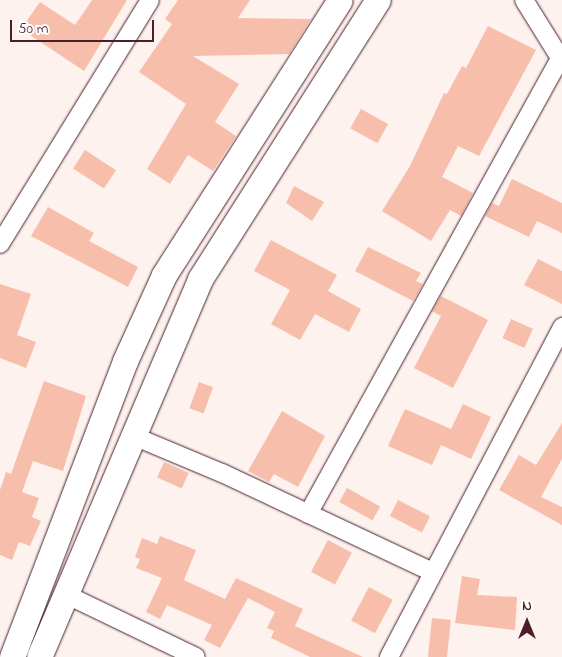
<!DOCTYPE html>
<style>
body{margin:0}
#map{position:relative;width:562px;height:657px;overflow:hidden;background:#fdf2ee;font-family:"Indie Flower",sans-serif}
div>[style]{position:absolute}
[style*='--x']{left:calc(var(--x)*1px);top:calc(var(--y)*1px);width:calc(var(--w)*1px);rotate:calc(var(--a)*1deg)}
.building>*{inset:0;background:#f7bfab;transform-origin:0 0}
.roads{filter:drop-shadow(0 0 1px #4a1f2b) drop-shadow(0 0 1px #4a1f2b)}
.street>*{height:18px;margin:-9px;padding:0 9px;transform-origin:9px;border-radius:9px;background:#fff}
.secondary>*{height:25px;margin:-12.5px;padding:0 12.5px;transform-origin:12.5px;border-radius:12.5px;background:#fff}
span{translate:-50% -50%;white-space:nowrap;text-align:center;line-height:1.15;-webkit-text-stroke:4.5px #fff;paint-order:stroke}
.north{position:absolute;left:502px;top:597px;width:50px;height:50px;-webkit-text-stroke:4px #fff;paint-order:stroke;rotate:0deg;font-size:14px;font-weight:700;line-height:20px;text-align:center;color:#4a1f2b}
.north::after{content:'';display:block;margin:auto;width:18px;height:22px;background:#4a1f2b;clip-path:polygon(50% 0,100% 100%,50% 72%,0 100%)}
.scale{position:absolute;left:10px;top:20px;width:144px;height:22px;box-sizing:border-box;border:2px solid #4a1f2b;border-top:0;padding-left:6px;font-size:15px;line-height:18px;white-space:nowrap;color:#4a1f2b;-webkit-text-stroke:4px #fff;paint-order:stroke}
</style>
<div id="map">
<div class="building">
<i style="clip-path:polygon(92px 0,127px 0,84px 71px,21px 29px,40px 2px,75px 25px)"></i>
<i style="clip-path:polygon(178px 0,250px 0,238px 18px,311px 19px,289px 54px,193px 56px,239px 84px,215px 122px,236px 136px,213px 171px,188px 155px,170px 184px,147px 169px,186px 104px,139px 72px,172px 24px,165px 19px)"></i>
<i style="clip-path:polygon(488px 26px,536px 50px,479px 156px,458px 146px,442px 177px,473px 193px,461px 216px,450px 210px,431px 241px,382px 211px,410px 166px,444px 93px,447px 94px,462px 66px,466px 68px)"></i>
<i style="left:361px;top:109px;width:31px;height:22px;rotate:29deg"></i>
<i style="left:85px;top:150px;width:37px;height:22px;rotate:33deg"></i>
<i style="clip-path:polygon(512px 179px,562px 203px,562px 233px,537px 221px,529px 237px,485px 216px,492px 203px,499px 206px)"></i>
<i style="clip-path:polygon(294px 186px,324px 202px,312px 221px,286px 203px)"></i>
<i style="clip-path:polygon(48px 207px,94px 233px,89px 241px,138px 267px,128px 287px,31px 236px)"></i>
<i style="clip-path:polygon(271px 240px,337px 275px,328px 291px,361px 309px,349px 332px,315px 314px,300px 340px,271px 324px,290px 290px,254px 271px)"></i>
<i style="clip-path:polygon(368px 247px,421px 273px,416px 281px,423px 284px,413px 301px,355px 271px)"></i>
<i style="clip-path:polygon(538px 259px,562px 271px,562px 304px,524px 285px)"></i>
<i style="clip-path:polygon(0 284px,31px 294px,17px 335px,36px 342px,26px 368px,0 358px)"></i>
<i style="clip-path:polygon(441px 296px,488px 320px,453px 388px,414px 368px,441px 316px,432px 311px)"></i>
<i style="left:511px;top:319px;width:24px;height:21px;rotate:24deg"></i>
<i style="clip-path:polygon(44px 381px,86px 396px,63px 471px,33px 461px,22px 492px,39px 498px,32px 517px,41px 521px,30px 546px,19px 542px,12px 560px,0 555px,0 490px,6px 472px,11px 474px)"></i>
<i style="left:199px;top:382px;width:15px;height:28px;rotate:20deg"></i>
<i style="clip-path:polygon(463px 404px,491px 417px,471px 459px,441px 445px,432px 465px,388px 446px,405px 409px,451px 429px)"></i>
<i style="clip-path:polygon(282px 411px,325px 436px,298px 487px,274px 474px,269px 482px,248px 471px)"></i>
<i style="clip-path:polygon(562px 423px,562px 459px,541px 497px,562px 507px,562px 525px,499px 490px,519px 455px,536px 465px)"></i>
<i style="left:164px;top:462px;width:27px;height:17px;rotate:24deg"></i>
<i style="left:347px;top:488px;width:38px;height:16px;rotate:29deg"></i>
<i style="left:398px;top:500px;width:36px;height:18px;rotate:27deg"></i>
<i style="clip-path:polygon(160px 536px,196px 550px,184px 580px,225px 599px,236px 578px,303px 609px,295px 626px,363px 657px,310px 657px,271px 638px,274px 631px,267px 628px,275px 612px,248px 598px,220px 648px,204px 640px,212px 625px,167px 605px,160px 619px,146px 612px,162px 578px,136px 568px,140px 559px,135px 557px,142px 538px,157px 544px)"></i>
<i style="left:328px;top:540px;width:27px;height:36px;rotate:28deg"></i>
<i style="clip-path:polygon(462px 576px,480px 579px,477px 595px,517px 597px,515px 630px,455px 623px)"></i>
<i style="left:369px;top:587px;width:27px;height:38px;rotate:28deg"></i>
<i style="left:432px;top:618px;width:19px;height:39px;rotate:6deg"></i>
</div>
<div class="roads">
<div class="street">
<i style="--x:524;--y:0;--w:72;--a:58.1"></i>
<i style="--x:0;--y:244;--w:286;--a:-58.4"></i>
<i style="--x:131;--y:435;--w:99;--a:22.7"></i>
<i style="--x:222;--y:473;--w:230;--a:25.2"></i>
<i style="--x:308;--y:514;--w:525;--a:-61.04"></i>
<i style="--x:65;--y:594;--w:145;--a:25.7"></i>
<i style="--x:389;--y:657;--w:373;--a:-62.3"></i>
</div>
<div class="secondary">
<i style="--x:12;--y:657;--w:317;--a:-69.1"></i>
<i style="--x:125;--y:361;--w:94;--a:-65.6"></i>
<i style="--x:164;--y:275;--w:326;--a:-57.4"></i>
<i style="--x:39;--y:657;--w:411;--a:-66.9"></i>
<i style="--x:200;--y:279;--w:331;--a:-57.5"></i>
</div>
</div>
<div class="north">N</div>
<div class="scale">50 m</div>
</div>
